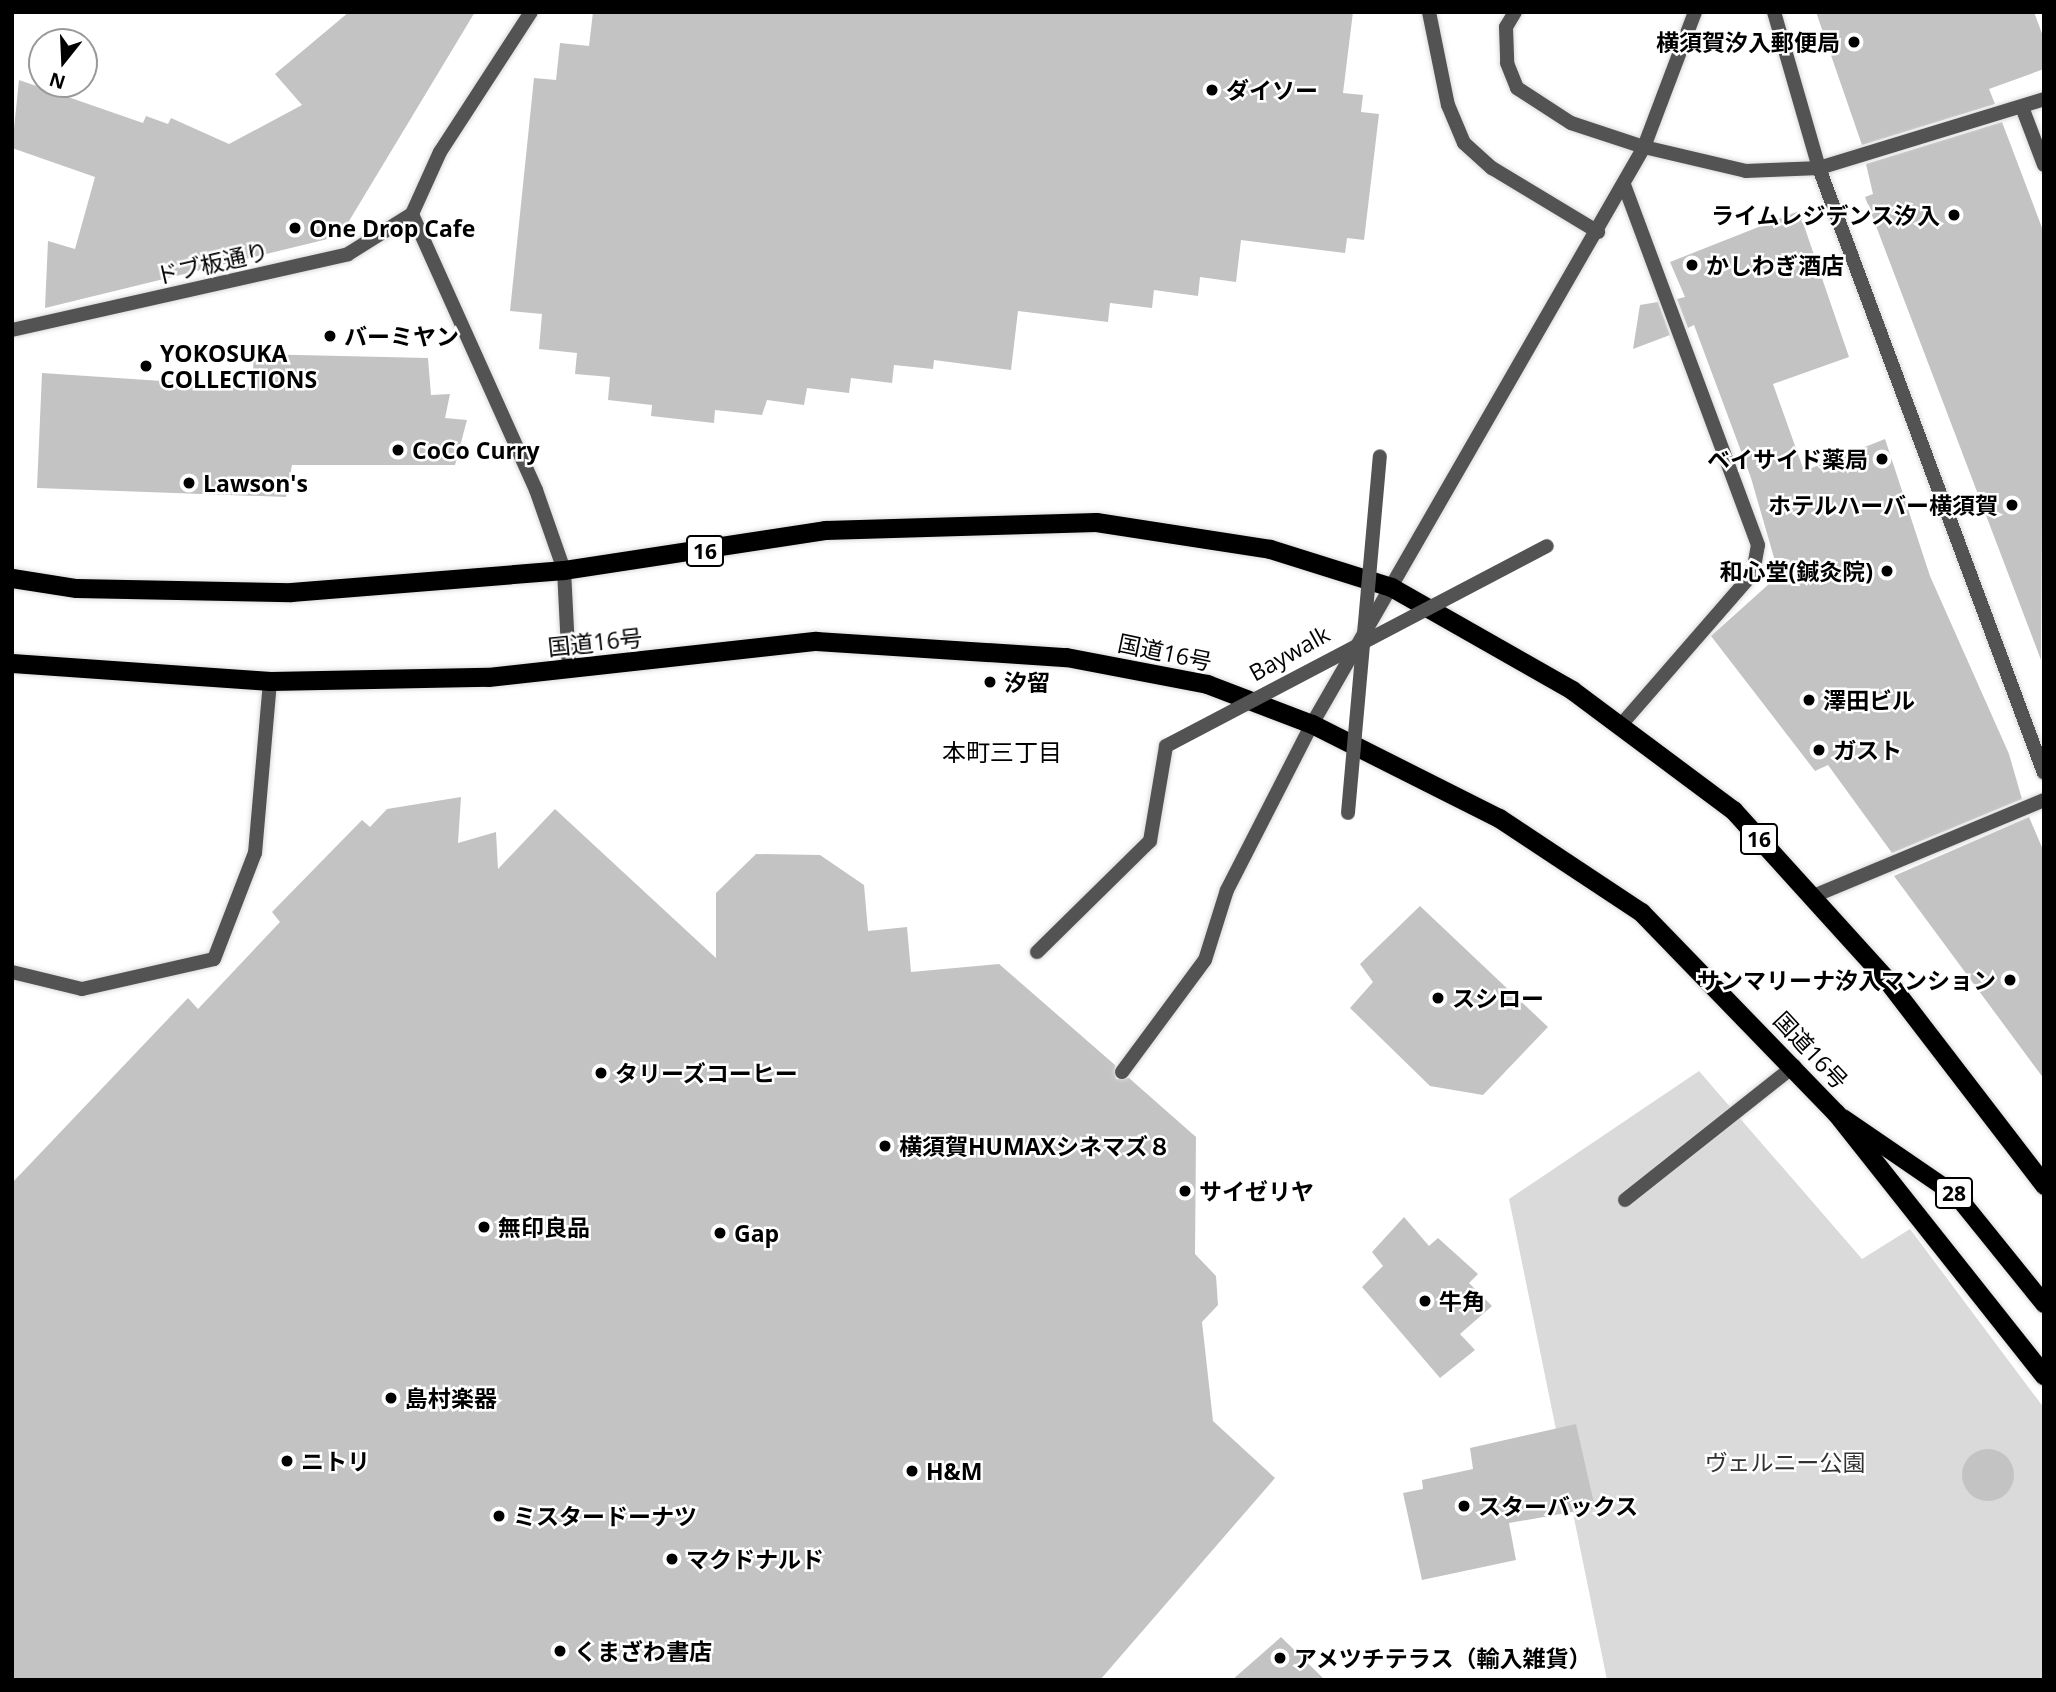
<!DOCTYPE html>
<meta charset="utf-8">
<style>
body{margin:0}
#map{position:relative;width:2056px;height:1692px;overflow:hidden;background:#fff;font-family:"Open Sans","Noto Sans JP",sans-serif}
div>[style]{position:absolute}
[style*='--x']{left:calc(var(--x)*1px);top:calc(var(--y)*1px);width:calc(var(--w)*1px);rotate:calc(var(--a)*1deg)}
.green>*{inset:0;background:#dadada}
.building>*{inset:0;background:#c3c3c3}
.round{border-radius:50%}
.roads{filter:drop-shadow(0 0 2px #dbdbdb) drop-shadow(0 0 2px #dbdbdb)}
.service>*{height:14px;margin:-7px;padding:0 7px;transform-origin:7px;border-radius:7px;background:#535353}
.pedestrian>*{height:14px;margin:-7px;padding:0 7px;transform-origin:7px;border-radius:7px;background:#535353}
.minor>*{height:14px;margin:-7px;padding:0 7px;transform-origin:7px;border-radius:7px;background:#535353}
.tertiary>*{height:14px;margin:-7px;padding:0 7px;transform-origin:7px;border-radius:7px;background:#535353}
.primary>*{height:18px;margin:-9px;padding:0 9px;transform-origin:9px;border-radius:9px;background:#000}
.trunk>*{height:19px;margin:-9.5px;padding:0 9.5px;transform-origin:9.5px;border-radius:9.5px;background:#000}
.pedestrian-bridge>*{height:14px;margin:-7px;padding:0 7px;transform-origin:7px;border-radius:7px;background:#535353}
.dots>*{width:19px;height:19px;translate:-50% -50%;box-sizing:border-box;border:4px solid #fff;border-radius:50%}
span{translate:-50% -50%;white-space:nowrap;text-align:center;line-height:1.15;-webkit-text-stroke:5px #fff;paint-order:stroke}
.shield-label span{padding:2px 5px;background:#fff;border:2px solid;border-radius:5px;-webkit-text-stroke-width:0}
.shield-label{font-size:21px;color:#000;font-weight:700}
.poi-label{font-size:23px;color:#000;font-weight:700}
.right{translate:-100% -50%;text-align:right}
.left{translate:0 -50%;text-align:left}
.street-label{font-size:23px;color:#000}
.park-label{font-size:23px;color:#313131}
.neighbourhood-label{font-size:24px;color:#000}
.frame{position:absolute;inset:0;border:14px solid #000;pointer-events:none}
.north{position:absolute;left:28px;top:28px;width:70px;height:70px;box-sizing:border-box;background:#fff;border:2px solid #999;border-radius:50%;rotate:198deg;font-size:19px;font-weight:700;line-height:28px;text-align:center;color:#000}
.north::after{content:'';display:block;margin:auto;width:24px;height:32px;background:#000;clip-path:polygon(50% 0,100% 100%,50% 72%,0 100%)}
</style>
<div id="map">
<div class="green">
<i style="clip-path:polygon(1699px 1071px,1862px 1259px,1910px 1229px,2044px 1408px,2044px 1680px,1607px 1680px,1509px 1199px)"></i>
</div>
<div class="building">
<i style="clip-path:polygon(349px 12px,475px 12px,340px 236px,45px 308px,48px 241px,75px 249px,95px 177px,12px 148px,19px 80px,143px 123px,146px 116px,168px 124px,171px 118px,229px 144px,302px 105px,275px 74px)"></i>
<i style="clip-path:polygon(593px 12px,1353px 12px,1343px 93px,1363px 95px,1361px 112px,1379px 114px,1364px 240px,1347px 238px,1345px 253px,1241px 240px,1236px 282px,1200px 277px,1198px 296px,1154px 290px,1152px 308px,1110px 303px,1108px 322px,1018px 311px,1011px 370px,934px 360px,933px 369px,894px 365px,892px 383px,851px 378px,849px 393px,807px 388px,804px 405px,767px 400px,762px 415px,715px 410px,714px 423px,651px 416px,652px 405px,608px 400px,610px 377px,575px 374px,577px 353px,539px 349px,542px 314px,510px 311px,534px 78px,556px 80px,560px 43px,589px 46px)"></i>
<i style="clip-path:polygon(1816px 12px,2034px 12px,2044px 39px,2044px 69px,1989px 89px,1995px 104px,1862px 145px)"></i>
<i style="clip-path:polygon(2002px 122px,2044px 233px,2041px 660px,1865px 197px,1873px 194px,1866px 164px)"></i>
<i style="clip-path:polygon(1799px 211px,1849px 357px,1773px 384px,1804px 471px,1885px 439px,1930px 576px,2009px 754px,2022px 799px,1892px 853px,1828px 765px,1815px 771px,1711px 636px,1779px 575px,1751px 478px,1694px 325px,1688px 328px,1677px 299px,1685px 297px,1670px 262px)"></i>
<i style="clip-path:polygon(1658px 302px,1670px 335px,1633px 349px,1640px 305px)"></i>
<i style="clip-path:polygon(254px 354px,428px 358px,431px 395px,450px 394px,445px 418px,467px 420px,455px 465px,292px 465px,286px 497px,37px 488px,42px 373px,252px 387px)"></i>
<i style="clip-path:polygon(461px 797px,458px 843px,496px 832px,498px 869px,555px 809px,716px 958px,716px 893px,756px 854px,820px 855px,864px 885px,868px 931px,907px 927px,911px 972px,999px 964px,1115px 1065px,1116px 1079px,1129px 1078px,1196px 1137px,1195px 1254px,1216px 1276px,1218px 1305px,1202px 1322px,1213px 1421px,1275px 1478px,1100px 1680px,12px 1680px,12px 1183px,188px 998px,198px 1009px,280px 922px,272px 912px,362px 820px,370px 827px,387px 809px)"></i>
<i style="clip-path:polygon(2029px 817px,2044px 852px,2044px 1079px,1894px 876px)"></i>
<i style="clip-path:polygon(1420px 906px,1548px 1027px,1483px 1095px,1430px 1086px,1350px 1008px,1373px 982px,1360px 964px)"></i>
<i style="clip-path:polygon(1404px 1217px,1429px 1246px,1438px 1238px,1478px 1274px,1469px 1283px,1492px 1306px,1460px 1334px,1475px 1350px,1440px 1378px,1362px 1287px,1383px 1266px,1372px 1252px)"></i>
<i style="clip-path:polygon(1576px 1424px,1595px 1508px,1509px 1523px,1516px 1560px,1422px 1580px,1403px 1493px,1423px 1489px,1422px 1480px,1473px 1469px,1470px 1448px)"></i>
<i class="round" style="left:1962px;top:1449px;width:52px;height:52px"></i>
<i style="clip-path:polygon(1281px 1637px,1325px 1680px,1232px 1680px)"></i>
</div>
<div class="roads">
<div class="service">
<i style="--x:12;--y:972;--w:72;--a:13.7"></i>
<i style="--x:82;--y:989;--w:135;--a:-12.8"></i>
<i style="--x:214;--y:959;--w:114;--a:-68.9"></i>
<i style="--x:255;--y:853;--w:173;--a:-85"></i>
<i style="--x:1122;--y:1072;--w:139;--a:-53.5"></i>
<i style="--x:1205;--y:960;--w:73;--a:-72.6"></i>
<i style="--x:1227;--y:890;--w:186;--a:-62.9"></i>
<i style="--x:1625;--y:1200;--w:216;--a:-38.4"></i>
</div>
<div class="pedestrian">
<i style="--x:1037;--y:952;--w:158;--a:-44.5"></i>
<i style="--x:1150;--y:841;--w:96;--a:-80.4"></i>
</div>
<div class="minor">
<i style="--x:531;--y:12;--w:167;--a:123"></i>
<i style="--x:440;--y:152;--w:68;--a:114.3"></i>
<i style="--x:412;--y:214;--w:303;--a:65.8"></i>
<i style="--x:536;--y:490;--w:85;--a:70.7"></i>
<i style="--x:564;--y:570;--w:100;--a:87.1"></i>
<i style="--x:1429;--y:12;--w:95;--a:78.5"></i>
<i style="--x:1448;--y:105;--w:41;--a:67.2"></i>
<i style="--x:1464;--y:143;--w:38;--a:42"></i>
<i style="--x:1492;--y:168;--w:124;--a:31.1"></i>
<i style="--x:1515;--y:12;--w:17;--a:121"></i>
<i style="--x:1506;--y:27;--w:36;--a:88"></i>
<i style="--x:1507;--y:63;--w:27;--a:68"></i>
<i style="--x:1517;--y:88;--w:64;--a:32.9"></i>
<i style="--x:1571;--y:123;--w:77;--a:18.2"></i>
<i style="--x:2022;--y:107;--w:62;--a:69.2"></i>
<i style="--x:1819;--y:168;--w:235;--a:-17"></i>
<i style="--x:12;--y:330;--w:344;--a:-12.7"></i>
<i style="--x:348;--y:254;--w:75;--a:-32"></i>
<i style="--x:1620;--y:726;--w:203;--a:-49"></i>
<i style="--x:1753;--y:573;--w:28;--a:-80"></i>
<i style="--x:1758;--y:545;--w:385;--a:-110.4"></i>
<i style="--x:1811;--y:897;--w:252;--a:-22.6"></i>
</div>
<div class="tertiary">
<i style="--x:1774;--y:12;--w:162;--a:73.9"></i>
<i style="--x:1819;--y:168;--w:645;--a:69.6"></i>
<i style="--x:1644;--y:147;--w:105;--a:13.2"></i>
<i style="--x:1746;--y:171;--w:73;--a:-2.4"></i>
<i style="--x:1312;--y:724;--w:666;--a:-60.08"></i>
<i style="--x:1644;--y:147;--w:144;--a:-69.3"></i>
</div>
<div class="primary">
<i style="--x:1843;--y:1118;--w:138;--a:34.4"></i>
<i style="--x:1957;--y:1196;--w:139;--a:51.1"></i>
</div>
<div class="trunk">
<i style="--x:12;--y:578;--w:65;--a:8.9"></i>
<i style="--x:76;--y:588;--w:215;--a:1.1"></i>
<i style="--x:291;--y:592;--w:274;--a:-4.6"></i>
<i style="--x:564;--y:570;--w:264;--a:-8.7"></i>
<i style="--x:825;--y:530;--w:271;--a:-1.7"></i>
<i style="--x:1096;--y:522;--w:176;--a:8.8"></i>
<i style="--x:1270;--y:549;--w:127;--a:17.4"></i>
<i style="--x:1391;--y:587;--w:208;--a:29.6"></i>
<i style="--x:1572;--y:690;--w:201;--a:36.7"></i>
<i style="--x:1733;--y:810;--w:228;--a:47.8"></i>
<i style="--x:1886;--y:979;--w:260;--a:52.5"></i>
<i style="--x:12;--y:663;--w:259;--a:4"></i>
<i style="--x:270;--y:681;--w:218;--a:-1.1"></i>
<i style="--x:488;--y:677;--w:330;--a:-6.3"></i>
<i style="--x:816;--y:641;--w:251;--a:3.7"></i>
<i style="--x:1066;--y:657;--w:144;--a:10.8"></i>
<i style="--x:1207;--y:684;--w:112;--a:20.9"></i>
<i style="--x:1312;--y:724;--w:209;--a:26.7"></i>
<i style="--x:1499;--y:818;--w:170;--a:33.5"></i>
<i style="--x:1641;--y:912;--w:280;--a:45.9"></i>
<i style="--x:1836;--y:1113;--w:335;--a:51.6"></i>
</div>
</div>
<div class="pedestrian-bridge">
<i style="--x:1166;--y:746;--w:430;--a:-27.7"></i>
<i style="--x:1348;--y:813;--w:358;--a:-84.9"></i>
</div>
<div class="dots">
<i style="left:1854px;top:42px;background:#000"></i>
<i style="left:1212px;top:90px;background:#000"></i>
<i style="left:1954px;top:215px;background:#000"></i>
<i style="left:295px;top:228px;background:#000"></i>
<i style="left:1692px;top:265px;background:#000"></i>
<i style="left:330px;top:336px;background:#000"></i>
<i style="left:146px;top:366px;background:#000"></i>
<i style="left:398px;top:450px;background:#000"></i>
<i style="left:1882px;top:459px;background:#000"></i>
<i style="left:189px;top:483px;background:#000"></i>
<i style="left:2012px;top:505px;background:#000"></i>
<i style="left:1887px;top:571px;background:#000"></i>
<i style="left:990px;top:682px;background:#000"></i>
<i style="left:1809px;top:700px;background:#000"></i>
<i style="left:1819px;top:750px;background:#000"></i>
<i style="left:2010px;top:980px;background:#000"></i>
<i style="left:1438px;top:998px;background:#000"></i>
<i style="left:601px;top:1073px;background:#000"></i>
<i style="left:885px;top:1146px;background:#000"></i>
<i style="left:1185px;top:1191px;background:#000"></i>
<i style="left:484px;top:1227px;background:#000"></i>
<i style="left:720px;top:1233px;background:#000"></i>
<i style="left:1425px;top:1301px;background:#000"></i>
<i style="left:391px;top:1398px;background:#000"></i>
<i style="left:287px;top:1461px;background:#000"></i>
<i style="left:912px;top:1471px;background:#000"></i>
<i style="left:1464px;top:1506px;background:#000"></i>
<i style="left:499px;top:1516px;background:#000"></i>
<i style="left:672px;top:1559px;background:#000"></i>
<i style="left:560px;top:1651px;background:#000"></i>
<i style="left:1280px;top:1658px;background:#000"></i>
</div>
<div class="shield-label">
<span style="left:705px;top:551px">16</span>
<span style="left:1759px;top:839px">16</span>
<span style="left:1954px;top:1193px">28</span>
</div>
<div class="poi-label">
<span class="right" style="left:1840px;top:42px">横須賀汐入郵便局</span>
<span class="left" style="left:1226px;top:90px">ダイソー</span>
<span class="right" style="left:1940px;top:215px">ライムレジデンス汐入</span>
<span class="left" style="left:309px;top:228px">One Drop Cafe</span>
<span class="left" style="left:1706px;top:265px">かしわぎ酒店</span>
<span class="left" style="left:344px;top:336px">バーミヤン</span>
<span class="left" style="left:160px;top:366px">YOKOSUKA<br>COLLECTIONS</span>
<span class="left" style="left:412px;top:450px">CoCo Curry</span>
<span class="right" style="left:1868px;top:459px">ベイサイド薬局</span>
<span class="left" style="left:203px;top:483px">Lawson's</span>
<span class="right" style="left:1998px;top:505px">ホテルハーバー横須賀</span>
<span class="right" style="left:1873px;top:571px">和心堂(鍼灸院)</span>
<span class="left" style="left:1004px;top:682px">汐留</span>
<span class="left" style="left:1823px;top:700px">澤田ビル</span>
<span class="left" style="left:1833px;top:750px">ガスト</span>
<span class="right" style="left:1996px;top:980px">サンマリーナ汐入マンション</span>
<span class="left" style="left:1452px;top:998px">スシロー</span>
<span class="left" style="left:615px;top:1073px">タリーズコーヒー</span>
<span class="left" style="left:899px;top:1146px">横須賀HUMAXシネマズ８</span>
<span class="left" style="left:1199px;top:1191px">サイゼリヤ</span>
<span class="left" style="left:498px;top:1227px">無印良品</span>
<span class="left" style="left:734px;top:1233px">Gap</span>
<span class="left" style="left:1439px;top:1301px">牛角</span>
<span class="left" style="left:405px;top:1398px">島村楽器</span>
<span class="left" style="left:301px;top:1461px">ニトリ</span>
<span class="left" style="left:926px;top:1471px">H&amp;M</span>
<span class="left" style="left:1478px;top:1506px">スターバックス</span>
<span class="left" style="left:513px;top:1516px">ミスタードーナツ</span>
<span class="left" style="left:686px;top:1559px">マクドナルド</span>
<span class="left" style="left:574px;top:1651px">くまざわ書店</span>
<span class="left" style="left:1294px;top:1658px">アメツチテラス（輸入雑貨）</span>
</div>
<div class="street-label">
<span style="left:212px;top:263px;rotate:-13deg">ドブ板通り</span>
<span style="left:595px;top:642px;rotate:-6deg">国道16号</span>
<span style="left:1165px;top:652px;rotate:12deg">国道16号</span>
<span style="left:1289px;top:653px;rotate:-29deg">Baywalk</span>
<span style="left:1811px;top:1050px;rotate:47deg">国道16号</span>
</div>
<div class="park-label">
<span style="left:1785px;top:1462px">ヴェルニー公園</span>
</div>
<div class="neighbourhood-label">
<span style="left:1002px;top:752px">本町三丁目</span>
</div>
<div class="frame"></div>
<div class="north">N</div>
</div>
